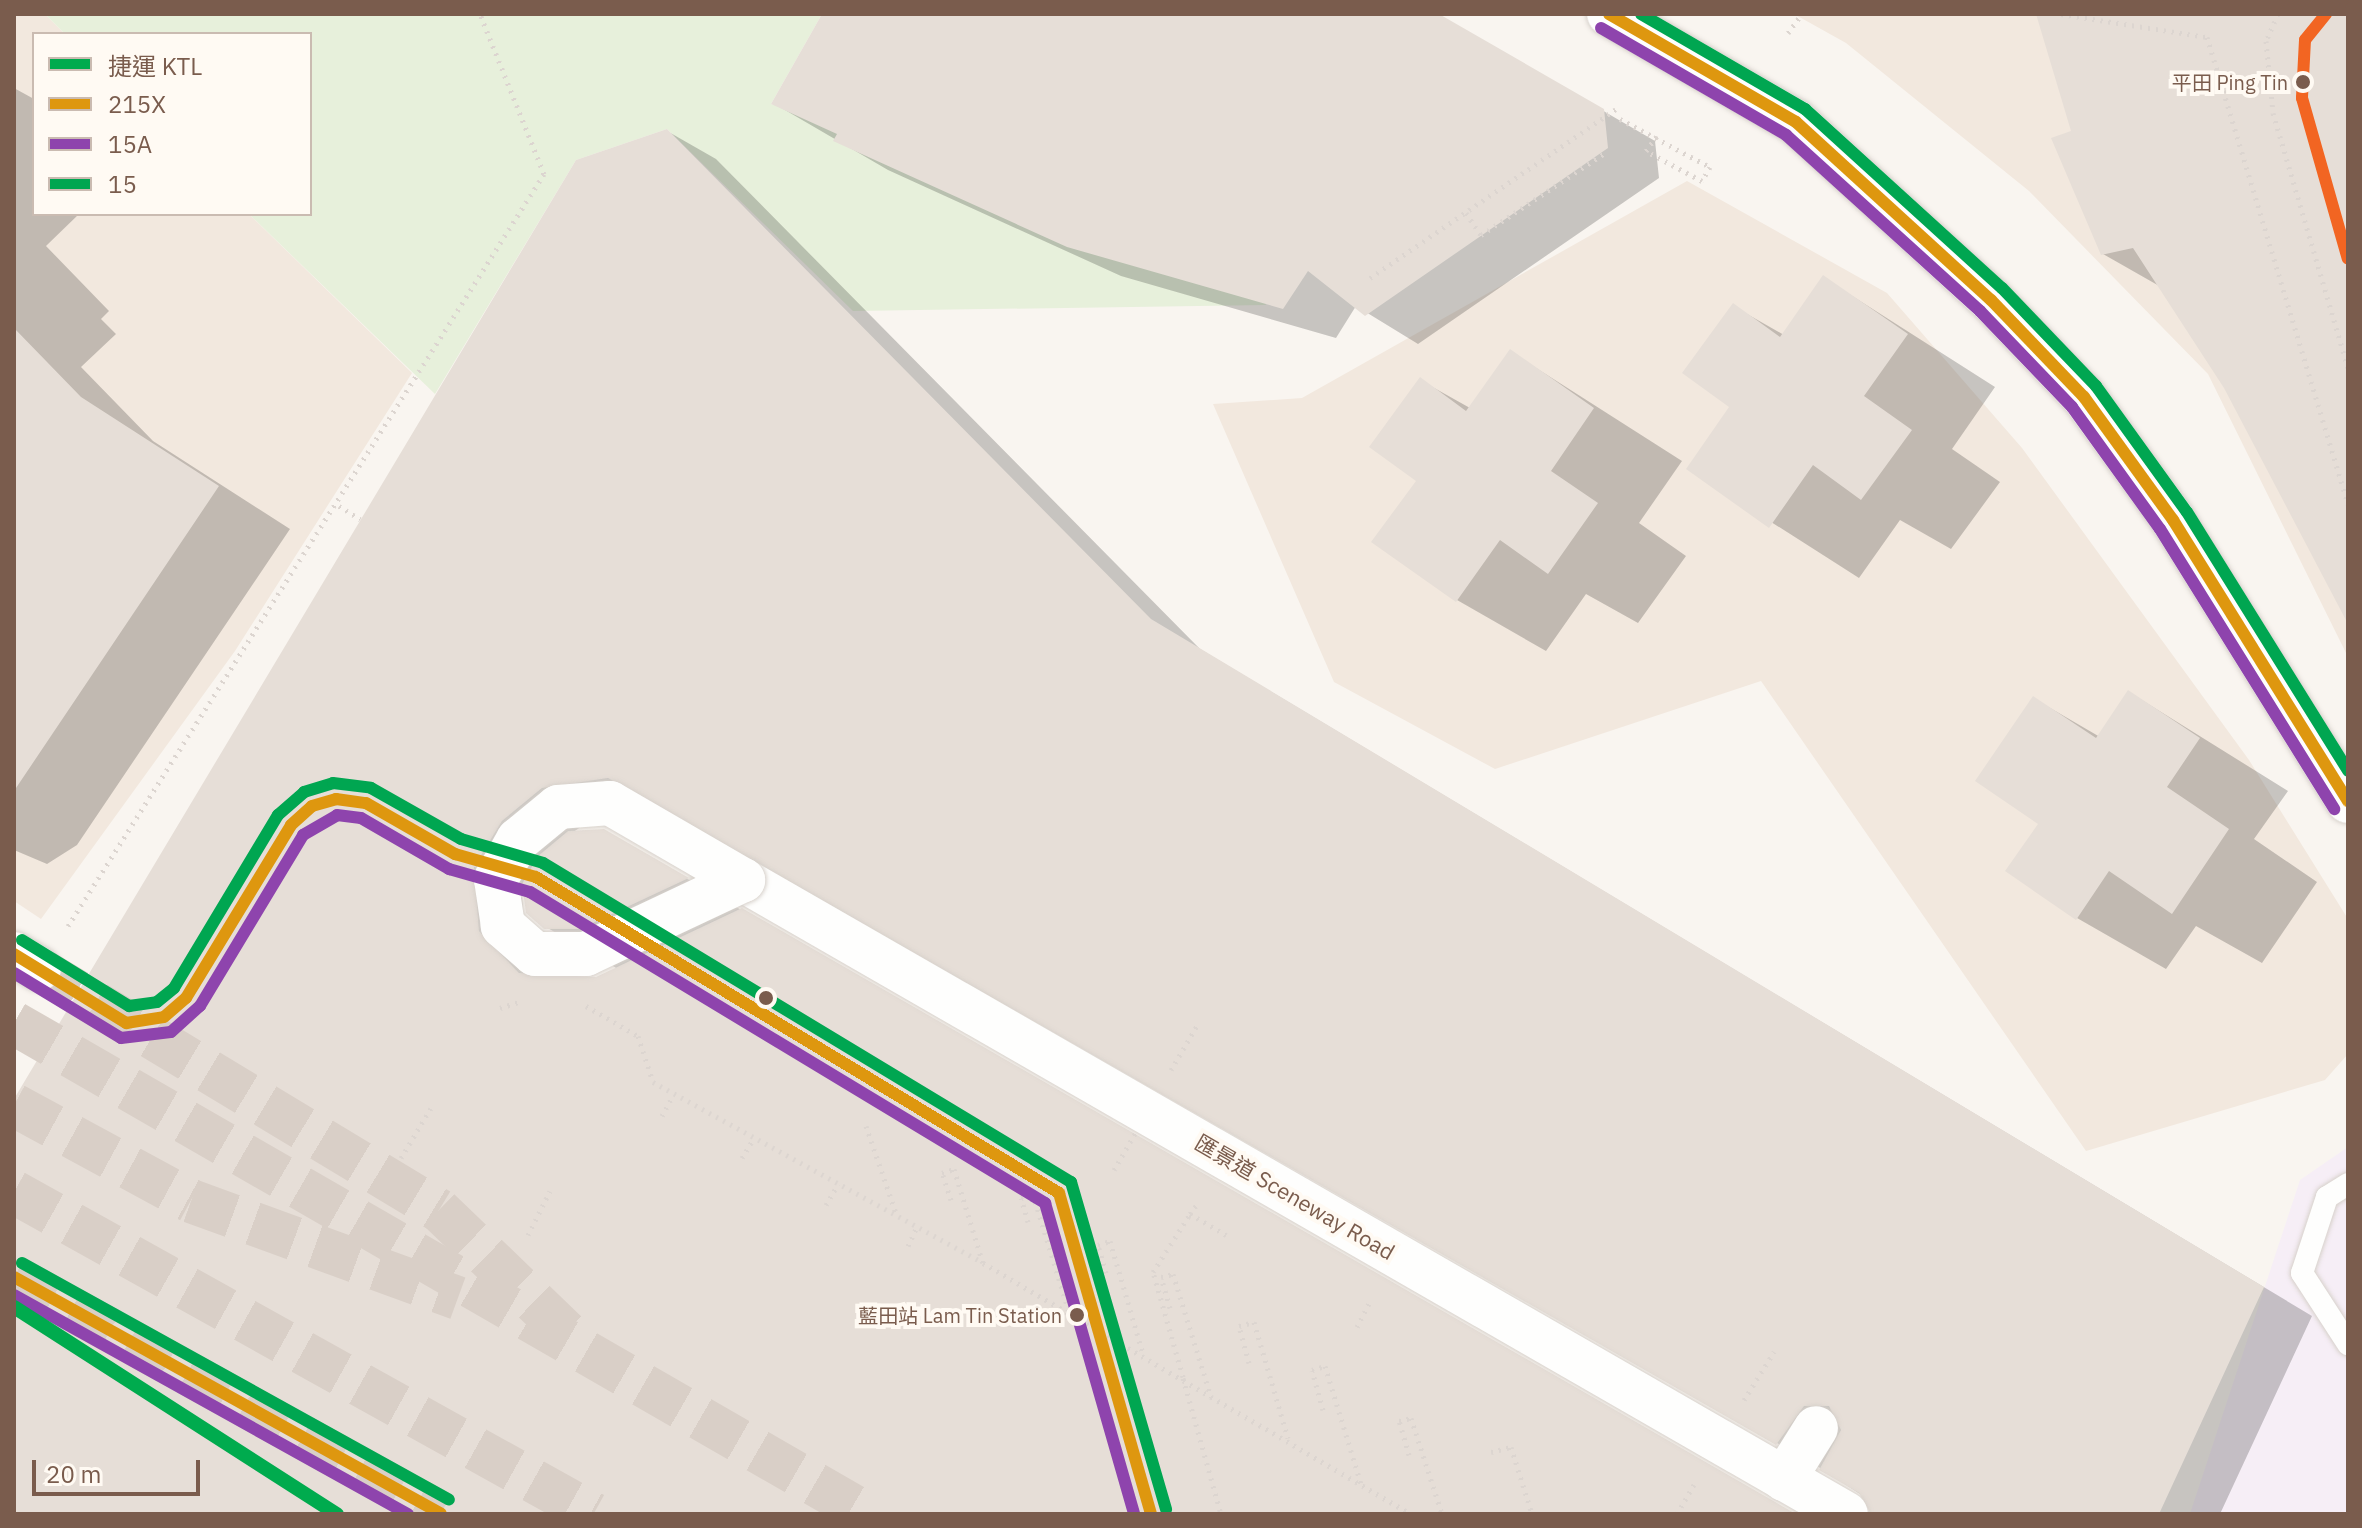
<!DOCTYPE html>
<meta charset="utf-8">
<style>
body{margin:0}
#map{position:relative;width:2362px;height:1528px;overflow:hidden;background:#f9f5f0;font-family:"IBM Plex Sans","Noto Sans TC",sans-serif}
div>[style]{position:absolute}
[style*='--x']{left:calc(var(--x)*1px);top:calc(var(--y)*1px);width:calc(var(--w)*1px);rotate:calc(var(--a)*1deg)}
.residential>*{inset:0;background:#f2e8de}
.education>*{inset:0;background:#f6eef6}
.green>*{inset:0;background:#e7f0db}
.shadow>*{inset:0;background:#0003}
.building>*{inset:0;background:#e6ded7}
.secondary-tunnel>*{height:44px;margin-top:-22px;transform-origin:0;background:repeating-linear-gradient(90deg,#d9cfc7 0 44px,transparent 0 66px)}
.primary-tunnel>*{height:44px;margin-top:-22px;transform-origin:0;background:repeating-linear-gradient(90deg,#d9cfc7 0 44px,transparent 0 66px)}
.highway-tunnel>*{height:44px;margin-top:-22px;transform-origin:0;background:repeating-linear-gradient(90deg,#d9cfc7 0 44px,transparent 0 66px)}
.path>*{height:5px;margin-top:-2.5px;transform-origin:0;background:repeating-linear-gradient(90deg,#dcd5d0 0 2px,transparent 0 8px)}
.roads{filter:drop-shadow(0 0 2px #d7d1cb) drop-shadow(0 0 2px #d7d1cb)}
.lane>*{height:22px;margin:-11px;padding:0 11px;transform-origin:11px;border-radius:11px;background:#fefefd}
.street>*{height:44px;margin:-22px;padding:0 22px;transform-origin:22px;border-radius:22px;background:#fefefd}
.secondary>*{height:44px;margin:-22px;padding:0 22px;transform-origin:22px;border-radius:22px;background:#fefefd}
.path-bridge>*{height:5px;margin-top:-2.5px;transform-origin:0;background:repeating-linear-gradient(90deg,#dcd5d0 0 2px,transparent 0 8px)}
.bridges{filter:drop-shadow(0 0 2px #d7d1cb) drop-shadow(0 0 2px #d7d1cb)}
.street-bridge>*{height:44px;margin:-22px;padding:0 22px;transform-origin:22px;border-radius:22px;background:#fefefd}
.bus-1>*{height:12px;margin:-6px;padding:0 6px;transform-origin:6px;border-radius:6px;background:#de970f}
.bus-2>*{height:12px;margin:-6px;padding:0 6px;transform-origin:6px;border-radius:6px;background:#8e44ad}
.bus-3>*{height:12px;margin:-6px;padding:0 6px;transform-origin:6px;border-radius:6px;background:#00a651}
.bus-4>*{height:12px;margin:-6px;padding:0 6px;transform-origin:6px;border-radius:6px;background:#f26522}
.metro-1>*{height:14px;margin:-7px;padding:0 7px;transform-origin:7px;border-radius:7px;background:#00ab4e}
.dots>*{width:22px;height:22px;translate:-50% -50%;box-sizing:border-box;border:4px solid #fffaf3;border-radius:50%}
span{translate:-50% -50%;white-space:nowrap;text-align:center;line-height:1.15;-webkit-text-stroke:8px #fffaf3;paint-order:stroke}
.bus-label{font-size:20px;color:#7a5c4d}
.right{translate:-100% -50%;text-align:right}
.street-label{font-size:22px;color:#7a5c4d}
.frame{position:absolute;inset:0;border:16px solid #7a5c4d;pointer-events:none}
.legend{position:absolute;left:32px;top:32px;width:280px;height:184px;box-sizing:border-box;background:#fffaf3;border:2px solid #cabbb1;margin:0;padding:10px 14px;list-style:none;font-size:24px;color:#7a5c4d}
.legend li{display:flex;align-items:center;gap:16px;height:40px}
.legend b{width:40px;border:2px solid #cabbb1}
.scale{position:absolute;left:32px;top:1460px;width:168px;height:36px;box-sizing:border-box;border:4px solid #7a5c4d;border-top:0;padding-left:10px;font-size:24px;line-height:28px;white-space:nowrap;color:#7a5c4d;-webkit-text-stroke:6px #fffaf3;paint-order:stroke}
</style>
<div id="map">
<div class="residential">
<i style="clip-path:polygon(14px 14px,45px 14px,65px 34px,34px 34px,34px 214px,249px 214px,412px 373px,235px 651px,41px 919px,14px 901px)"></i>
<i style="clip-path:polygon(1794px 14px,2348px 14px,2348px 657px,2208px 374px,2029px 191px,1846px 43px)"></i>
<i style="clip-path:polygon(1687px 181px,1887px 293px,2022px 448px,2249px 760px,2348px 919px,2348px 1054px,2325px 1080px,2086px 1151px,1761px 681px,1495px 769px,1334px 682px,1213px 404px,1302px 398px)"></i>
</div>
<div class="education">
<i style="clip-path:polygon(2348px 1147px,2348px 1514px,2190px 1514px,2300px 1180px)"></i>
</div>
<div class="green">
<i style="clip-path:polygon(45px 14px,822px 14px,771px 104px,1245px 235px,1303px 279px,1265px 305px,853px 311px,667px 129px,576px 160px,435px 394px,249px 214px,310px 214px,310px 34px,65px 34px)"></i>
</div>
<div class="shadow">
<i style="clip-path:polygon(824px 14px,1437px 14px,1655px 141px,1659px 178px,1418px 344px,1356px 306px,1336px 338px,1121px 276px,888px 170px,773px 103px)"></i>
<i style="clip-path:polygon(2043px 14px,2348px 14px,2348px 620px,2226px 387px,2161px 287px,2103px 254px)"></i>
<i style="clip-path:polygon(14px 88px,34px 99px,34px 214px,79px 214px,46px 246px,109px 311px,101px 319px,116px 334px,81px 367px,153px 441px,290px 529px,77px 845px,47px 864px,14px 850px)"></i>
<i style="clip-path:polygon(evenodd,667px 131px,716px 159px,1200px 649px,2312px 1316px,2220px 1514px,1870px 1514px,1869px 1500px,1822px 1469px,673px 808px,606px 809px,572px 833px,604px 831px,1792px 1514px,14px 1514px,14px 1101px,667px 131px,466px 861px,522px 893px,525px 888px,546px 927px,618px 969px,596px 979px,542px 976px,527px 960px,522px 898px,466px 861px)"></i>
<i style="clip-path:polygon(1824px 278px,1995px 387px,1952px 449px,2000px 482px,1951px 549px,1900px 520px,1859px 578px,1688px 469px,1732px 406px,1733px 306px,1784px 335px)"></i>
<i style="clip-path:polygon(1511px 352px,1682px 461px,1639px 523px,1686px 556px,1638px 623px,1586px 594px,1546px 651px,1457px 600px,1420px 380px,1470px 408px)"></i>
<i style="clip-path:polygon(2129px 692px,2288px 791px,2254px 839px,2317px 882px,2262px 963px,2196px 926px,2166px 969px,2077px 918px,2040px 823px,2033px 698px,2100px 737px)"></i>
</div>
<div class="building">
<i style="clip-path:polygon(822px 14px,1439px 14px,1604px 109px,1608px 148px,1365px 316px,1308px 271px,1283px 309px,1067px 247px,833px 141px,837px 134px,771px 104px)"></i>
<i style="clip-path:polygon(2036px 14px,2348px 14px,2348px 624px,2224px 388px,2133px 248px,2101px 255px,2051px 138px,2071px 131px)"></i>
<i style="clip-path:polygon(667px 129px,1151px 619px,2264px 1287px,2159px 1514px,1871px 1514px,1859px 1493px,1819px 1470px,1841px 1430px,1829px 1406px,1804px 1406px,1776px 1445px,608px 778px,542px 788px,502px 821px,474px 867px,479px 931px,519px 973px,596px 977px,742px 908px,1796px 1514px,14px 1514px,14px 1099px,576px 160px)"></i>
<i style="clip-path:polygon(1823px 275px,1908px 334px,1864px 396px,1912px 430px,1861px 500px,1813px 465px,1769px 528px,1686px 469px,1729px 407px,1682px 373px,1733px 303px,1780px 337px)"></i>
<i style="clip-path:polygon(14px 328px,81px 397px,219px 486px,14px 791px)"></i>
<i style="clip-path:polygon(1510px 349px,1594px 408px,1551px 471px,1598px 503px,1548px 574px,1500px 540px,1456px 602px,1371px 542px,1416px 481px,1369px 447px,1420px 377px,1466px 411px)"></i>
<i style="clip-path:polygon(2128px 690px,2200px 738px,2167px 787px,2229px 829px,2172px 914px,2109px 871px,2076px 920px,2005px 871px,2038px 824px,1975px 781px,2033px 696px,2096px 738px)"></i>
<i style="clip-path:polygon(604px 829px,689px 878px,580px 929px,544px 929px,526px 913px,522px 884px,538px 856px,568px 831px)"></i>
</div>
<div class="secondary-tunnel">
<i style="--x:39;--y:969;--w:467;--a:31.1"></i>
<i style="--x:439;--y:1210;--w:190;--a:43.9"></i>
</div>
<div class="primary-tunnel">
<i style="--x:14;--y:1277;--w:488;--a:29"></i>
</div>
<div class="highway-tunnel">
<i style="--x:14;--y:1023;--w:984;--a:29.93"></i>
<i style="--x:14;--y:1105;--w:201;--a:28.5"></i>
<i style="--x:191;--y:1201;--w:284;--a:20"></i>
<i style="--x:14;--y:1192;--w:663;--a:29.08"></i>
</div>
<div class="path">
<i style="--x:2061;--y:14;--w:148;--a:9"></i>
<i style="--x:2207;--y:37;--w:488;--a:73.2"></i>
<i style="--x:2278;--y:14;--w:30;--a:114"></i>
<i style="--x:2266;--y:41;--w:72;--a:84.4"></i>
<i style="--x:2273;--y:113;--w:266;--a:73.6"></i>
<i style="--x:1788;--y:33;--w:24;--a:-54"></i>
<i style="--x:1646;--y:151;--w:22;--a:-54"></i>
<i style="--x:1466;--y:213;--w:27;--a:56"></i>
<i style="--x:1481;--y:235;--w:149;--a:-33.5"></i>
<i style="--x:1370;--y:278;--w:298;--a:-34.5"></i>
<i style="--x:339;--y:506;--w:25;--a:32"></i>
<i style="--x:68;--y:926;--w:890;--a:-57.67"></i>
<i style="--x:544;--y:174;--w:172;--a:-111.8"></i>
<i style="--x:1171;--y:1070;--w:53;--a:-59.6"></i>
<i style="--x:662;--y:1116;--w:24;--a:-62"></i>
<i style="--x:866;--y:1126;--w:95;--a:71"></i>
<i style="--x:401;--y:1158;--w:58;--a:-59"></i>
<i style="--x:742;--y:1158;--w:23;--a:-59"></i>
<i style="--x:951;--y:1200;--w:28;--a:-108"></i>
<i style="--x:942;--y:1173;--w:13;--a:-18"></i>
<i style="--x:954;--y:1169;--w:98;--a:72.9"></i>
<i style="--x:826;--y:1205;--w:24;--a:-60"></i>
<i style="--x:1190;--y:1214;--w:14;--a:-54"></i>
<i style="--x:1028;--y:1222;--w:25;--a:-106"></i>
<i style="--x:1021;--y:1198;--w:13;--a:-18"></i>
<i style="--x:1033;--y:1194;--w:123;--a:73"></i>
<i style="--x:528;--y:1235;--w:49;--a:-63.4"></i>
<i style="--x:908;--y:1246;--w:21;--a:-65"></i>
<i style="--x:1106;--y:1273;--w:29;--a:-106"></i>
<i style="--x:1098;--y:1245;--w:13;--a:-18"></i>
<i style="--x:1110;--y:1241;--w:118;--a:73.7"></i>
<i style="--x:1170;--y:1308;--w:32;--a:-106"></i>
<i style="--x:1161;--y:1277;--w:12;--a:-14"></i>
<i style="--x:1173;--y:1274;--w:129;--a:72.8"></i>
<i style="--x:1357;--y:1327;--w:29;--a:-63"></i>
<i style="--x:1249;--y:1363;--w:38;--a:-105"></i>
<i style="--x:1239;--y:1326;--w:16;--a:-15"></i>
<i style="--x:1254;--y:1322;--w:121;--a:73.7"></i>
<i style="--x:1183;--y:1378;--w:141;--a:74.4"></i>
<i style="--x:1744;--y:1400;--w:57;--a:-58"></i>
<i style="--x:1323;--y:1410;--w:41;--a:-105.4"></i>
<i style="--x:1312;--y:1370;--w:14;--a:-17"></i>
<i style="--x:1325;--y:1366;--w:123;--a:73"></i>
<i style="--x:1491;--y:1452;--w:21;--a:-14"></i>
<i style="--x:1511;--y:1447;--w:70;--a:72.6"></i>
<i style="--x:1409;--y:1455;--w:35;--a:-106"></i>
<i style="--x:1399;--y:1421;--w:12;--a:-14"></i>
<i style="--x:1411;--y:1418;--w:101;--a:72.1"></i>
<i style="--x:1677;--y:1514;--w:34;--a:-60"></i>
</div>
<div class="roads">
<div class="lane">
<i style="--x:2348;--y:1184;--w:25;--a:148"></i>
<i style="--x:2327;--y:1197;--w:80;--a:108.2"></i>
<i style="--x:2302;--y:1273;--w:85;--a:57.1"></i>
</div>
<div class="street">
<i style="--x:743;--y:880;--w:1272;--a:29.89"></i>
<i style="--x:1784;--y:1479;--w:60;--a:-57.9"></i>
</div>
<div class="secondary">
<i style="--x:1609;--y:14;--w:216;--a:30"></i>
<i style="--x:1796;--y:122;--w:264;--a:42.4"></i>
<i style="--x:1991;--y:300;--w:134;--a:46.2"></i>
<i style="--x:2084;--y:397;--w:152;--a:54.1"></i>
<i style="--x:2173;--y:520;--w:331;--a:58.1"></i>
<i style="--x:14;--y:954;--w:29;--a:31"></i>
</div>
</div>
<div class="path-bridge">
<i style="--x:1620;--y:119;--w:102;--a:28.1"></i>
<i style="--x:1710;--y:167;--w:16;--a:120"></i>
<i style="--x:1702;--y:181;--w:64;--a:-151.8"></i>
<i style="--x:586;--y:1006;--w:60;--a:30"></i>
<i style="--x:638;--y:1036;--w:48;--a:71.9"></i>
<i style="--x:653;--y:1082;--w:376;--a:28.7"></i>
<i style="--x:983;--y:1263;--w:495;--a:30.4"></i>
<i style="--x:500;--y:1008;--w:19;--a:-18"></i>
<i style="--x:1114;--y:1170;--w:46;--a:-60.1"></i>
<i style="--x:1183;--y:1377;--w:109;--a:-105.9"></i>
<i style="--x:1153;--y:1272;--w:69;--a:-57.5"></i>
<i style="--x:1190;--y:1214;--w:42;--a:30.3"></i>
</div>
<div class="bridges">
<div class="street-bridge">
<i style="--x:610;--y:803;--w:154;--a:30.1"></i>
<i style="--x:743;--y:880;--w:174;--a:154.8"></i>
<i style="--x:586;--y:954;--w:51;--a:180"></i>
<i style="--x:535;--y:954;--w:43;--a:-138.8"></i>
<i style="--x:503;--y:926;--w:48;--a:-98.5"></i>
<i style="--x:496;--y:879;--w:45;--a:-60.6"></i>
<i style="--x:518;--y:840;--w:52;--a:-39.5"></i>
<i style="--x:558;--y:807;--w:52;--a:-4.4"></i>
</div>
</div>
<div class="bus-1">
<i style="--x:1609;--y:14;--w:216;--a:30"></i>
<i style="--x:1796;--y:122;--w:264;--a:42.4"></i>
<i style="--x:1991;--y:300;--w:134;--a:46.2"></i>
<i style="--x:2084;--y:397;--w:152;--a:54.1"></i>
<i style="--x:2173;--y:520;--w:331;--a:58.1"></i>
<i style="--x:14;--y:954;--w:132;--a:31.6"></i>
<i style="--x:126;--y:1023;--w:38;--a:-9"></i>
<i style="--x:164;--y:1017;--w:29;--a:-41"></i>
<i style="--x:186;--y:998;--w:202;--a:-58.7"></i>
<i style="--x:291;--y:825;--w:28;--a:-42"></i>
<i style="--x:312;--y:806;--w:25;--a:-16"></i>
<i style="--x:336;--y:799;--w:30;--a:8"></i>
<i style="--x:366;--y:803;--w:103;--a:29.8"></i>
<i style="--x:455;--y:854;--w:84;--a:15.9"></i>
<i style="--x:536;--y:877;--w:611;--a:31.14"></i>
<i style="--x:1059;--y:1193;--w:334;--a:74"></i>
<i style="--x:14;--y:1277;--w:488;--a:29"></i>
</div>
<div class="bus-2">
<i style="--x:1601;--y:28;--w:214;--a:30"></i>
<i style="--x:1786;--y:135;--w:262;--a:42.2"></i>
<i style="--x:1980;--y:311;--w:133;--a:46.2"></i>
<i style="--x:2072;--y:407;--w:150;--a:54.2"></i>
<i style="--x:2160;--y:529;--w:330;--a:58.1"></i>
<i style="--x:14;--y:973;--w:125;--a:31.3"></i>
<i style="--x:121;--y:1038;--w:50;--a:-6.8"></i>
<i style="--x:171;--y:1032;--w:39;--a:-42"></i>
<i style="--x:200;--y:1006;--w:200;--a:-58.9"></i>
<i style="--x:303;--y:835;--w:39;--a:-30"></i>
<i style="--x:337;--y:815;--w:24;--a:7"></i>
<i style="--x:361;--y:818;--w:102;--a:30.1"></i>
<i style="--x:449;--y:869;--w:84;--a:15.9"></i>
<i style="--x:530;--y:892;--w:602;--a:31.13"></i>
<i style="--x:1045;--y:1203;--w:323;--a:74"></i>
<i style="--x:14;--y:1295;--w:451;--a:29.1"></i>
</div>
<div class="bus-3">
<i style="--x:1641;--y:14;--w:190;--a:30.1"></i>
<i style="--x:1805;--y:109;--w:266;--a:42.3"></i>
<i style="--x:2002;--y:288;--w:136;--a:46.2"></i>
<i style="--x:2096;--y:386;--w:155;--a:54.2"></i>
<i style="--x:2187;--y:512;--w:305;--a:58.1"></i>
<i style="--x:22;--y:940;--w:126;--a:31.7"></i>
<i style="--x:129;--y:1006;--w:28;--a:-8"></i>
<i style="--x:157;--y:1002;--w:22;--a:-39"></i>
<i style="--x:174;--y:988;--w:202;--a:-59"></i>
<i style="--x:278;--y:815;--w:35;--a:-41"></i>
<i style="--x:304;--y:792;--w:30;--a:-17"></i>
<i style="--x:333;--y:783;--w:38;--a:7"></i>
<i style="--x:371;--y:788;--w:103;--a:29.5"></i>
<i style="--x:461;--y:839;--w:85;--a:16.3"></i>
<i style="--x:543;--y:863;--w:617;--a:31.14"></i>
<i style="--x:1071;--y:1182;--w:341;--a:73.8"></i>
<i style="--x:22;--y:1263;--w:488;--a:29"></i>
</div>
<div class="bus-4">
<i style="--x:2326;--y:14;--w:33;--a:129"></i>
<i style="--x:2305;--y:40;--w:58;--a:93"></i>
<i style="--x:2302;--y:98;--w:167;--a:74.1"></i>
</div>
<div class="metro-1">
<i style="--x:14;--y:1307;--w:384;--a:32.7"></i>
</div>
<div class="dots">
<i style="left:2303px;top:82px;background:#7a5c4d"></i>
<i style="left:766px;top:998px;background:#7a5c4d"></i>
<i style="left:1077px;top:1315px;background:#7a5c4d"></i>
</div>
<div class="bus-label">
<span class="right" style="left:2288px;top:82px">平田 Ping Tin</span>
<span class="right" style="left:1062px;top:1315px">藍田站 Lam Tin Station</span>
</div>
<div class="street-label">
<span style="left:1295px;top:1197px;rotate:30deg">匯景道 Sceneway Road</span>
</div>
<div class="frame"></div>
<ul class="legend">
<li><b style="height:10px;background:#00ab4e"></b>捷運 KTL</li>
<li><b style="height:10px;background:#de970f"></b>215X</li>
<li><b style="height:10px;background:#8e44ad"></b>15A</li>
<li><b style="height:10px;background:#00a651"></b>15</li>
</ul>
<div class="scale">20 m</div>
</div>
